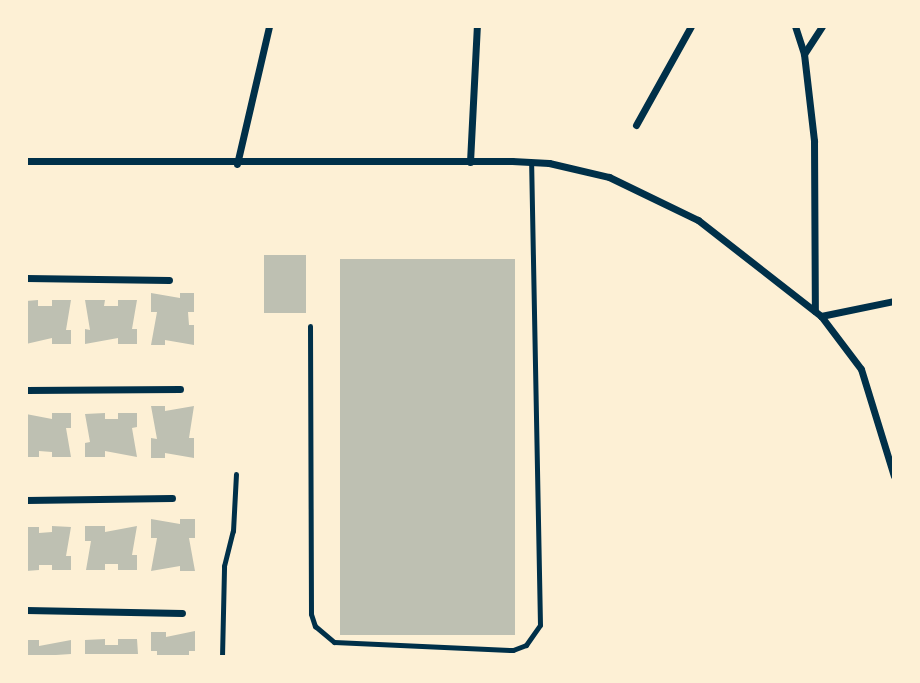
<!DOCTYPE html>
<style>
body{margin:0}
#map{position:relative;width:920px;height:683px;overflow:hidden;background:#fdf0d5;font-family:Helvetica,sans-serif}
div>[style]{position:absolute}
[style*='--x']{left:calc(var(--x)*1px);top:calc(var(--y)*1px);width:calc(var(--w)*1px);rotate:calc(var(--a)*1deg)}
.building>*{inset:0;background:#bec0b2;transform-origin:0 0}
.service>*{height:5px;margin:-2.5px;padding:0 2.5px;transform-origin:2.5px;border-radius:2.5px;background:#003049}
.minor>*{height:7px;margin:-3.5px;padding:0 3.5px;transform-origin:3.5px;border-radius:3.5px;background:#003049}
span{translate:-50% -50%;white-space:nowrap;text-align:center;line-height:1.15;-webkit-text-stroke:5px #fdf0d5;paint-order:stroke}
.frame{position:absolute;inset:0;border:28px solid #fdf0d5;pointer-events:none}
</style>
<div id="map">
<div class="building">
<i style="left:264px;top:255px;width:42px;height:58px"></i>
<i style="left:515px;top:259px;width:376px;height:175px;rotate:90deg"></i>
<i style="clip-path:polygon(151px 293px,180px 298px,180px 293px,194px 293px,194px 312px,188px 312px,189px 325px,194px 325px,194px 345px,165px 340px,165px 345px,151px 345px,157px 312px,151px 312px)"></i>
<i style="clip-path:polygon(38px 300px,38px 306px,52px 306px,52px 300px,71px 300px,66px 330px,71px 330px,71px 344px,52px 344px,52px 338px,26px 344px,26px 301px)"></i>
<i style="clip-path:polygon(85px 300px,105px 300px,104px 306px,118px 306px,118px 300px,137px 300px,132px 329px,137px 329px,137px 344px,118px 344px,118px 338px,85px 344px,85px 329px,90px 330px)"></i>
<i style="clip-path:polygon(151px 406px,165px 406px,165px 411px,194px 406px,189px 438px,194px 438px,194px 458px,165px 453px,165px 458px,151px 458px,151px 438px,157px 439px)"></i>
<i style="clip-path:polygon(52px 413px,71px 413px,71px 428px,66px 428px,71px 457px,52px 457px,52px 452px,39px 451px,39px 457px,26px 457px,26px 414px,52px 419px)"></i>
<i style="clip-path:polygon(105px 413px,105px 419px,118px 419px,118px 413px,137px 413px,137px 427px,132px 428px,137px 457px,105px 451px,105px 457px,85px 457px,85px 443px,90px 442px,85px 414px)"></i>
<i style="clip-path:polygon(151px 519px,180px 524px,180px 519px,195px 519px,195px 538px,189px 538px,195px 571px,180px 571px,180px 566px,151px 571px,157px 538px,151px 538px)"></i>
<i style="clip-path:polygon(52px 526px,71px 527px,66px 556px,71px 556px,71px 570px,52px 570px,52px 565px,39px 565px,39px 570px,26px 571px,26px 527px,39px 527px,39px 533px,52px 532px)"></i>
<i style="clip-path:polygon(85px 526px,105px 526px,105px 532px,137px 526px,132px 555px,137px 555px,137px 570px,118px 570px,118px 564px,105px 564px,105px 570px,86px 570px,91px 541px,85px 541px)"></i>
<i style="clip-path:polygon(195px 631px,195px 651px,189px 651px,189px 657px,157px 657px,157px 651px,151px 651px,151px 632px,166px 632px,166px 637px)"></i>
<i style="clip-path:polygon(105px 639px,105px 645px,118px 645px,118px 639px,137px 639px,138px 654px,85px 654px,85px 640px)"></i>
<i style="clip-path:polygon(26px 640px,39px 640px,39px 646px,71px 640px,71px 654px,26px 657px)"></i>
</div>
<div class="service">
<i style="--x:310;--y:326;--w:288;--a:89.8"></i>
<i style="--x:311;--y:614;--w:13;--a:72"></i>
<i style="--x:315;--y:626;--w:25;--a:40"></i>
<i style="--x:334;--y:642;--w:179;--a:2.6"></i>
<i style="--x:513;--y:650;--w:14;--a:-21"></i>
<i style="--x:526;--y:645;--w:24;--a:-55"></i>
<i style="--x:540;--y:625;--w:463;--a:-91.1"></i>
<i style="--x:222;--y:657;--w:91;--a:-88.7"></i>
<i style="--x:224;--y:566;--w:36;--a:-76"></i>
<i style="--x:233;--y:531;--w:57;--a:-87"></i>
</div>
<div class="minor">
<i style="--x:795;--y:26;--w:29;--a:72"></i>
<i style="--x:804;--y:54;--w:88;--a:83.4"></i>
<i style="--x:814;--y:141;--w:170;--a:89.7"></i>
<i style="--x:804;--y:54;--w:33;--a:-57"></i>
<i style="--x:636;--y:125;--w:113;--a:-60.9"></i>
<i style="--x:26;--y:161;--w:486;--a:0"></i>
<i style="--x:512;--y:161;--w:37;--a:3"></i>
<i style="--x:549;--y:163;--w:62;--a:13.1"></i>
<i style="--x:609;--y:177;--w:99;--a:25.8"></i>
<i style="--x:698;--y:220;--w:156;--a:38"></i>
<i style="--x:821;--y:316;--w:66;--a:53"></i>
<i style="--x:861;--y:369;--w:112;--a:72.9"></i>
<i style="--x:470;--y:162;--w:136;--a:-87.1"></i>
<i style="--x:237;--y:164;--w:142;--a:-76.9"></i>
<i style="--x:26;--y:278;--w:143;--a:0.8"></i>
<i style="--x:821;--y:316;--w:75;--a:-11.6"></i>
<i style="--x:26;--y:390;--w:154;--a:-0.4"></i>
<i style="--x:26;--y:500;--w:146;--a:-0.8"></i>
<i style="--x:26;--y:610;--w:156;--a:1.1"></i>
</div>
<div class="frame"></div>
</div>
